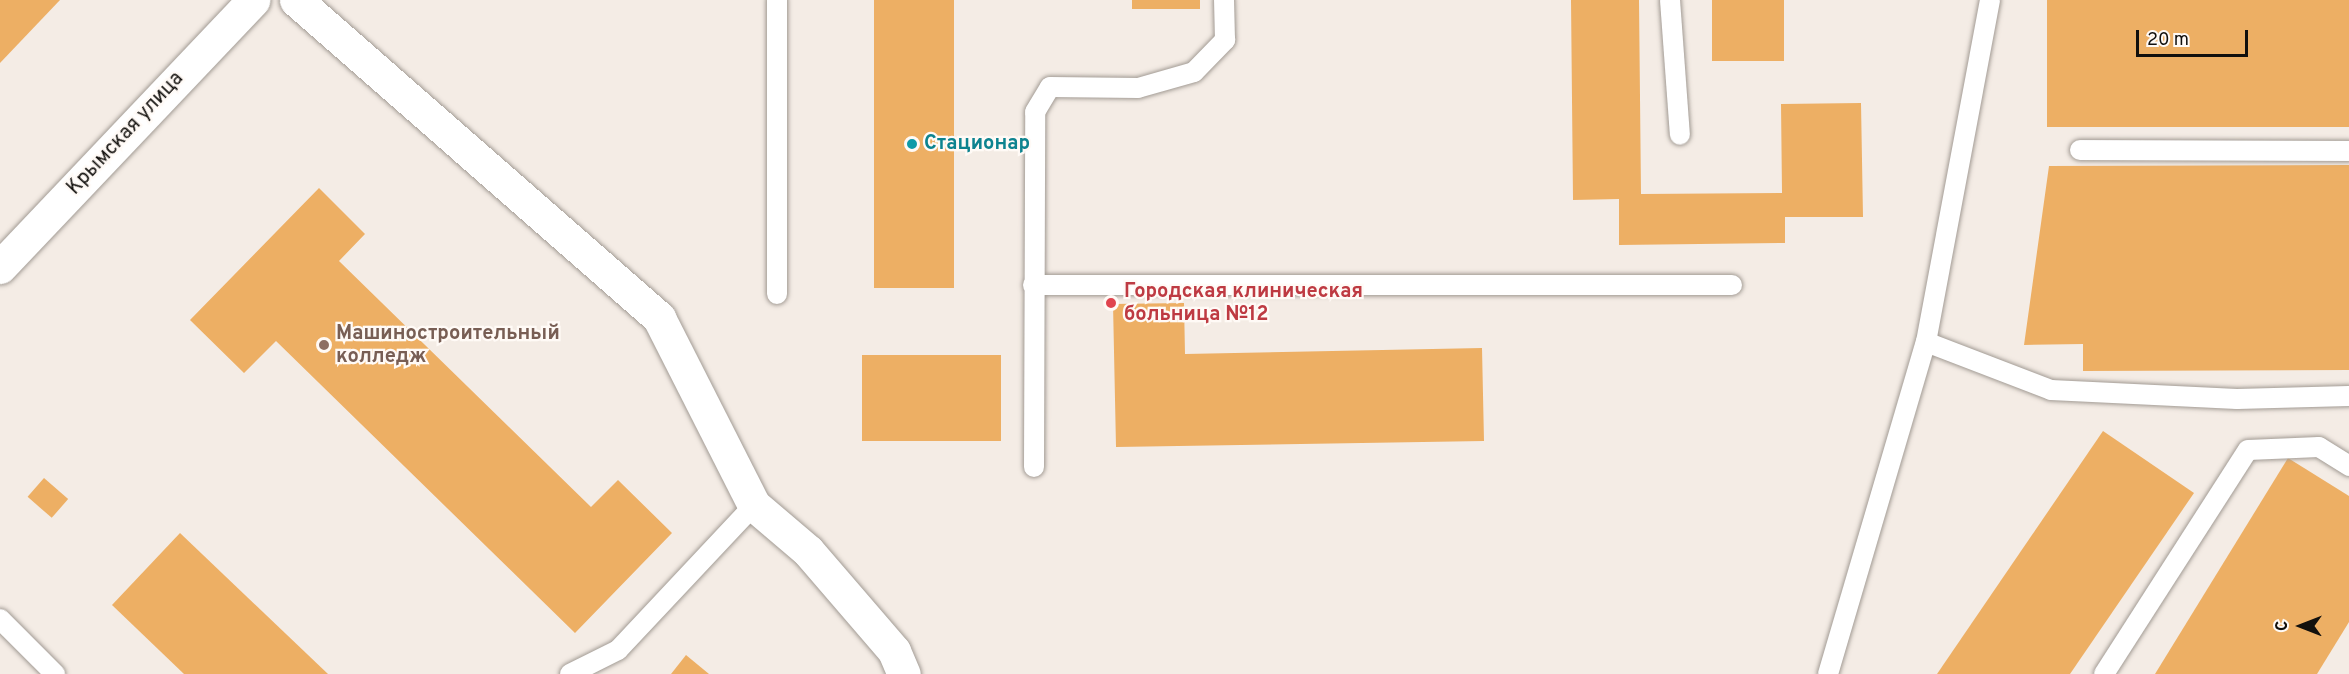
<!DOCTYPE html>
<meta charset="utf-8">
<style>
body{margin:0}
#map{position:relative;width:2349px;height:674px;overflow:hidden;background:#f4ece5;font-family:Overpass,sans-serif}
div>[style]{position:absolute}
[style*='--x']{left:calc(var(--x)*1px);top:calc(var(--y)*1px);width:calc(var(--w)*1px);rotate:calc(var(--a)*1deg)}
.building>*{inset:0;background:#edaf64;transform-origin:0 0}
.roads{filter:drop-shadow(0 0 2px #a29b94) drop-shadow(0 0 2px #a29b94)}
.lane>*{height:20px;margin:-10px;padding:0 10px;transform-origin:10px;border-radius:10px;background:#fff}
.street>*{height:33px;margin:-16.5px;padding:0 16.5px;transform-origin:16.5px;border-radius:16.5px;background:#fff}
.secondary>*{height:33px;margin:-16.5px;padding:0 16.5px;transform-origin:16.5px;border-radius:16.5px;background:#fff}
.dots>*{width:16px;height:16px;translate:-50% -50%;box-sizing:border-box;border:3px solid #fffaf6;border-radius:50%}
span{translate:-50% -50%;white-space:nowrap;text-align:center;line-height:1.15;-webkit-text-stroke:4.5px #fffaf6;paint-order:stroke}
.street-label{font-size:20px;color:#12100d}
.culture-label{font-size:20px;color:#0d838f;font-weight:700}
.left{translate:0 -50%;text-align:left}
.health-label{font-size:20px;color:#be3a42;font-weight:700}
.education-label{font-size:20px;color:#785e54;font-weight:700}
.north{position:absolute;left:2271px;top:596px;width:60px;height:60px;-webkit-text-stroke:4px #fffaf6;paint-order:stroke;rotate:270deg;font-size:16px;font-weight:700;line-height:24px;text-align:center;color:#12100d}
.north::after{content:'';display:block;margin:auto;width:21px;height:27px;background:#12100d;clip-path:polygon(50% 0,100% 100%,50% 72%,0 100%)}
.scale{position:absolute;left:2136px;top:30px;width:112px;height:27px;box-sizing:border-box;border:3px solid #12100d;border-top:0;padding-left:8px;font-size:18px;line-height:21px;white-space:nowrap;color:#12100d;-webkit-text-stroke:4px #fffaf6;paint-order:stroke}
</style>
<div id="map">
<div class="building">
<i style="clip-path:polygon(0 0,60px 0,0 63px)"></i>
<i style="left:874px;top:0;width:80px;height:288px"></i>
<i style="left:1132px;top:0;width:68px;height:9px"></i>
<i style="clip-path:polygon(1571px 0,1639px 0,1641px 194px,1782px 193px,1781px 104px,1861px 103px,1863px 217px,1785px 217px,1785px 243px,1619px 245px,1619px 199px,1573px 200px)"></i>
<i style="left:1712px;top:0;width:72px;height:61px"></i>
<i style="left:2047px;top:0;width:302px;height:127px"></i>
<i style="clip-path:polygon(2349px 165px,2349px 370px,2083px 371px,2083px 344px,2024px 345px,2049px 166px)"></i>
<i style="clip-path:polygon(319px 188px,365px 234px,339px 261px,591px 507px,618px 480px,672px 533px,575px 633px,276px 341px,244px 373px,190px 320px)"></i>
<i style="clip-path:polygon(1184px 303px,1185px 354px,1482px 348px,1484px 441px,1116px 447px,1113px 304px)"></i>
<i style="left:862px;top:355px;width:139px;height:86px"></i>
<i style="clip-path:polygon(2103px 431px,2194px 493px,2070px 674px,1937px 674px)"></i>
<i style="clip-path:polygon(2288px 458px,2349px 496px,2349px 622px,2317px 674px,2155px 674px)"></i>
<i style="left:44px;top:478px;width:32px;height:25px;rotate:41deg"></i>
<i style="clip-path:polygon(180px 533px,328px 674px,184px 674px,112px 605px)"></i>
<i style="clip-path:polygon(686px 655px,709px 674px,671px 674px)"></i>
</div>
<div class="roads">
<div class="lane">
<i style="--x:777;--y:0;--w:294;--a:90"></i>
<i style="--x:1670;--y:0;--w:135;--a:85.8"></i>
<i style="--x:2080;--y:150;--w:269;--a:0.2"></i>
<i style="--x:1033;--y:285;--w:699;--a:0"></i>
<i style="--x:1926;--y:342;--w:134;--a:21"></i>
<i style="--x:2051;--y:390;--w:186;--a:2.8"></i>
<i style="--x:2237;--y:399;--w:112;--a:-1.5"></i>
<i style="--x:1034;--y:467;--w:355;--a:-89.8"></i>
<i style="--x:1035;--y:112;--w:29;--a:-59"></i>
<i style="--x:1050;--y:87;--w:88;--a:0.7"></i>
<i style="--x:1138;--y:88;--w:58;--a:-15.9"></i>
<i style="--x:1194;--y:72;--w:45;--a:-45.9"></i>
<i style="--x:1225;--y:40;--w:40;--a:-91.4"></i>
<i style="--x:0;--y:619;--w:78;--a:45"></i>
<i style="--x:570;--y:674;--w:54;--a:-26.6"></i>
<i style="--x:618;--y:650;--w:199;--a:-46.8"></i>
<i style="--x:1828;--y:674;--w:346;--a:-73.6"></i>
<i style="--x:1926;--y:342;--w:348;--a:-79.4"></i>
<i style="--x:2104;--y:674;--w:266;--a:-57.3"></i>
<i style="--x:2248;--y:450;--w:71;--a:-2.4"></i>
<i style="--x:2319;--y:447;--w:36;--a:32"></i>
</div>
<div class="street">
<i style="--x:296;--y:0;--w:483;--a:41.2"></i>
<i style="--x:659;--y:318;--w:210;--a:63.1"></i>
<i style="--x:754;--y:505;--w:71;--a:40.4"></i>
<i style="--x:808;--y:551;--w:132;--a:49.3"></i>
<i style="--x:894;--y:651;--w:25;--a:67"></i>
</div>
<div class="secondary">
<i style="--x:0;--y:267;--w:368;--a:-46.5"></i>
</div>
</div>
<div class="dots">
<i style="left:912px;top:144px;background:#0f9aa8"></i>
<i style="left:1111px;top:303px;background:#e0444e"></i>
<i style="left:324px;top:345px;background:#8d6e63"></i>
</div>
<div class="street-label">
<span style="left:126px;top:134px;rotate:-47deg">Крымская улица</span>
</div>
<div class="culture-label">
<span class="left" style="left:924px;top:144px">Стационар</span>
</div>
<div class="health-label">
<span class="left" style="left:1124px;top:304px">Городская клиническая<br>больница №12</span>
</div>
<div class="education-label">
<span class="left" style="left:336px;top:346px">Машиностроительный<br>колледж</span>
</div>
<div class="north">С</div>
<div class="scale">20 m</div>
</div>
